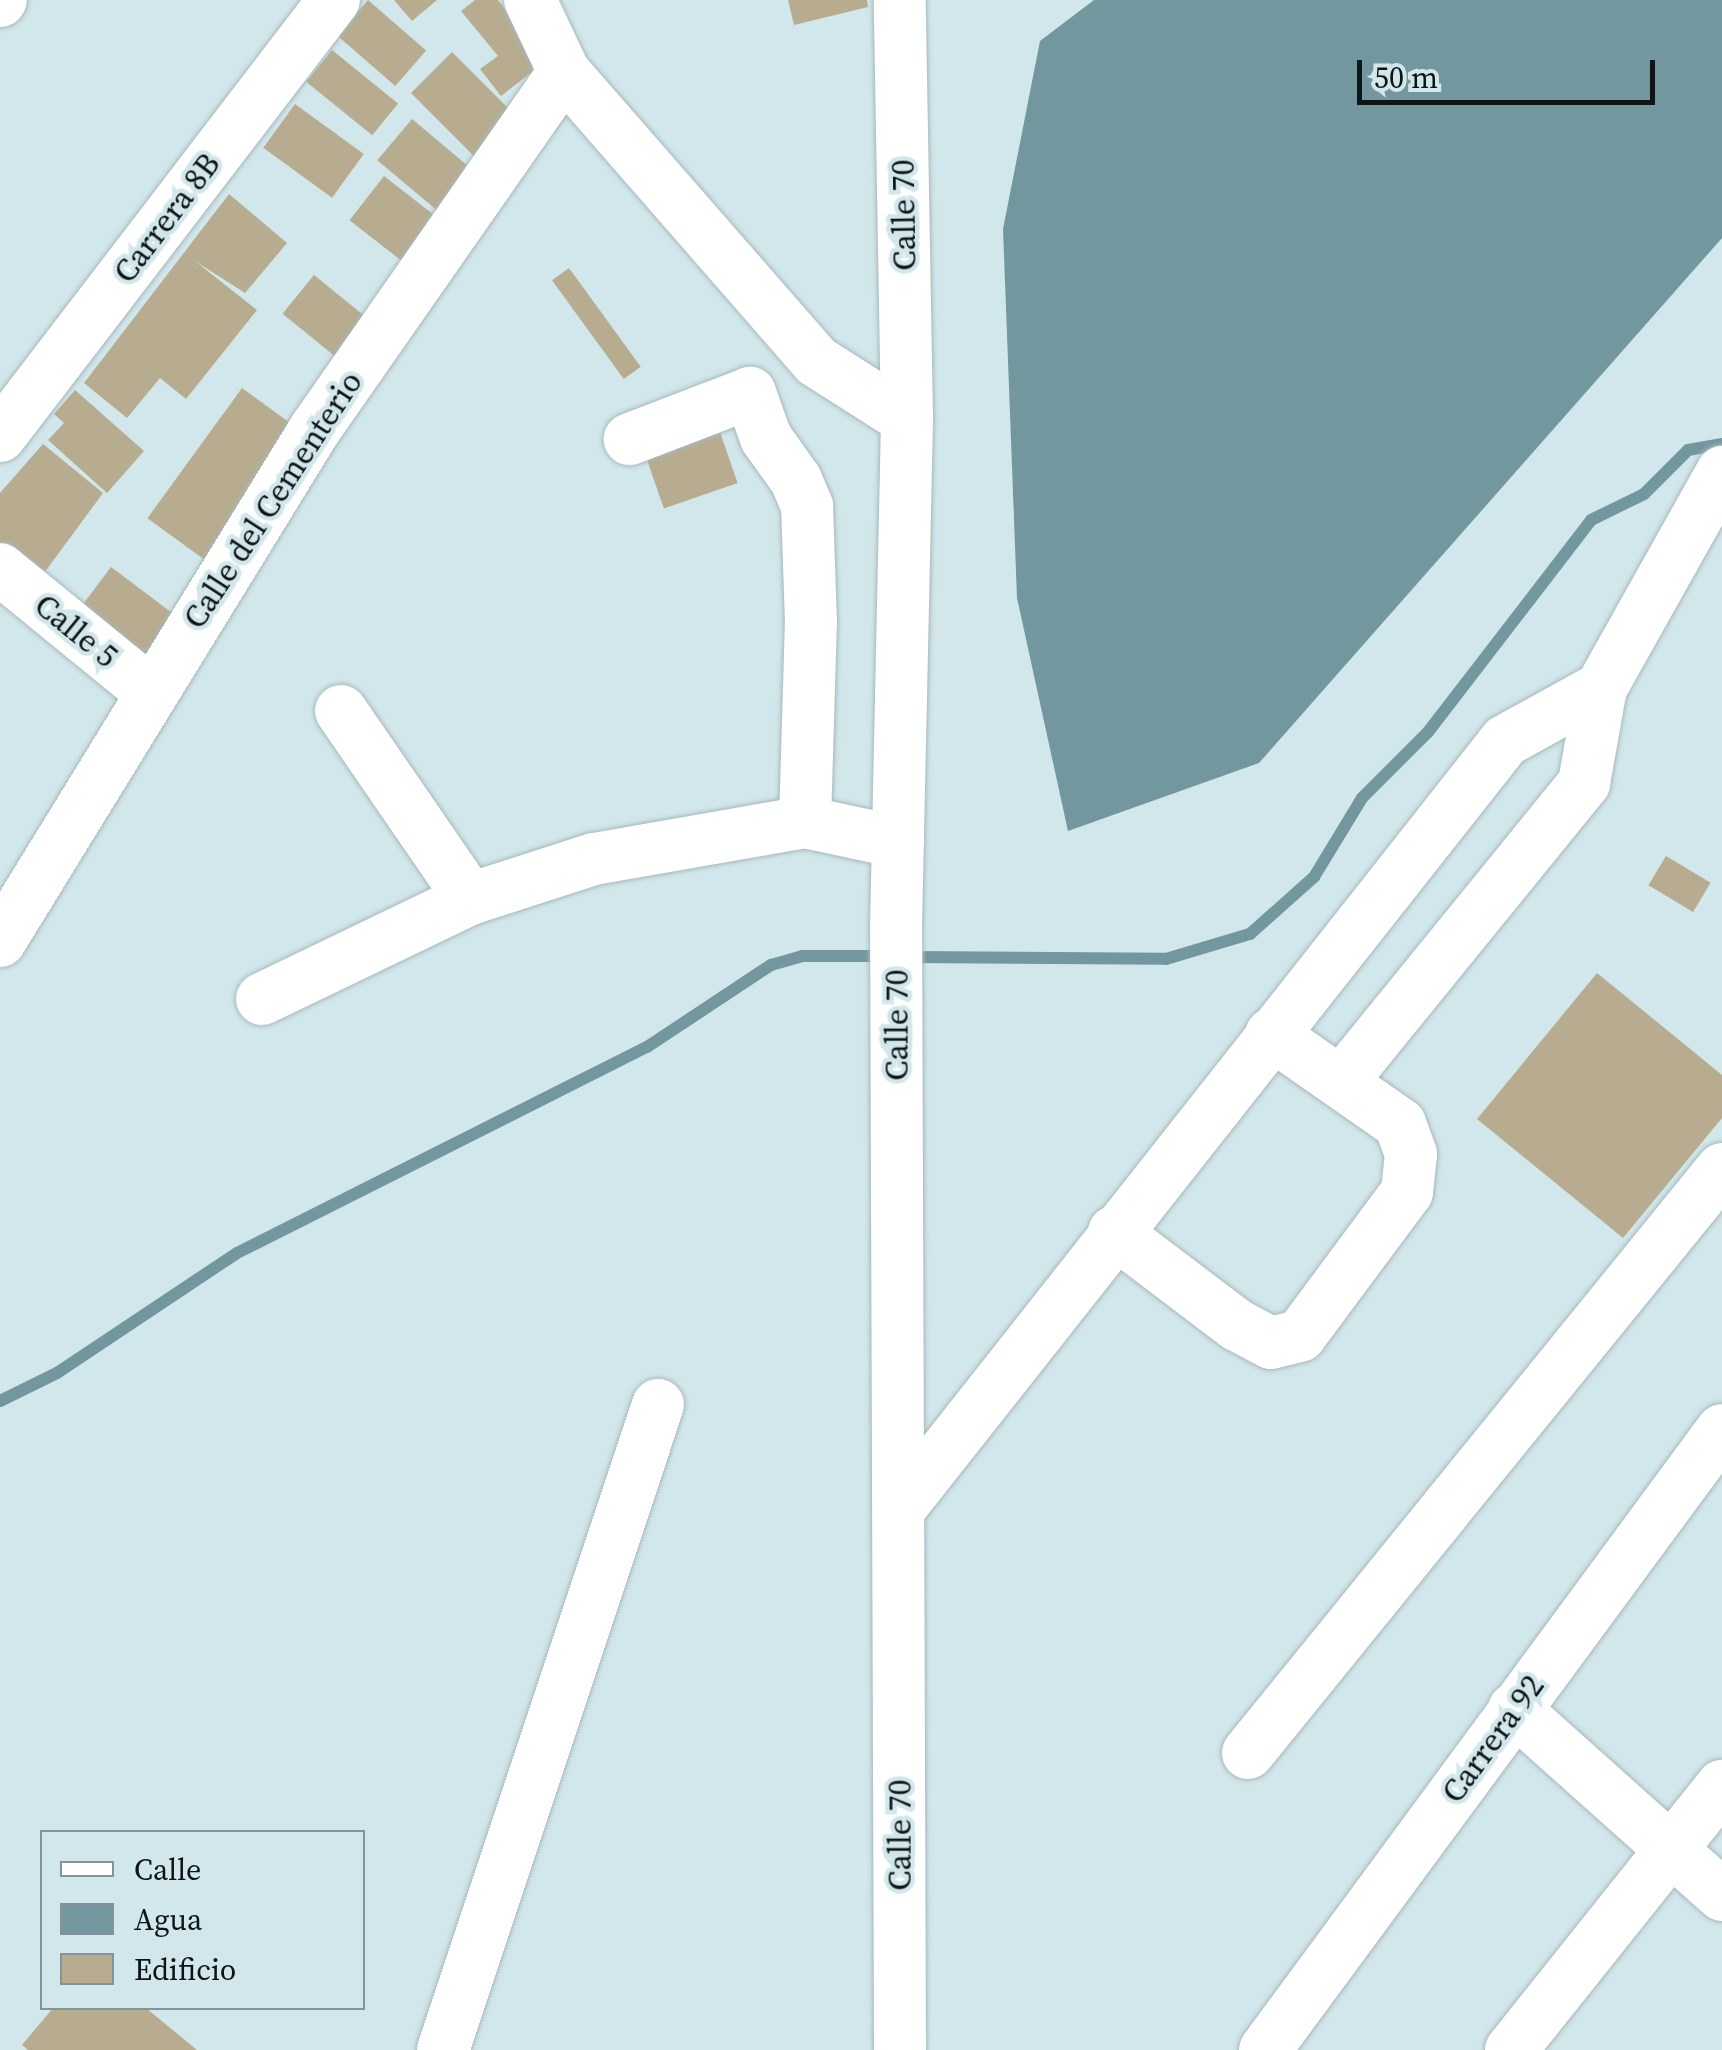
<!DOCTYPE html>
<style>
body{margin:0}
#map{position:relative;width:1722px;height:2050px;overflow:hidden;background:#d2e7eb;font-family:"Source Serif 4",serif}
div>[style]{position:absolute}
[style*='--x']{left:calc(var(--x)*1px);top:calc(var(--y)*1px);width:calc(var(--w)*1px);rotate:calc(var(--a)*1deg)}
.water>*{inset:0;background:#72979e}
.stream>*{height:12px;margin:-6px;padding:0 6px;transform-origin:6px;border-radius:6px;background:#72979e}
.building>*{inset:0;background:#b7ac8f;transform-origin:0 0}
.roads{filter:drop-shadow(0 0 2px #a6b9bd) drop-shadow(0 0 2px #a6b9bd)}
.minor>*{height:52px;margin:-26px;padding:0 26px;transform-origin:26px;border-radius:26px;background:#fff}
span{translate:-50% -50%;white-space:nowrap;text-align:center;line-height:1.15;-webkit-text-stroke:9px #d2e7eb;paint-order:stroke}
.street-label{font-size:32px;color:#0e1517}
.legend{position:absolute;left:40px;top:1830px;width:325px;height:180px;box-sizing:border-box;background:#d2e7eb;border:2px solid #849396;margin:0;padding:12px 18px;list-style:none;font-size:30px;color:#0e1517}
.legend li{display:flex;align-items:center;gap:20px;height:50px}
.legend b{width:50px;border:2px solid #849396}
.scale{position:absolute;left:1357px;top:60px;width:298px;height:45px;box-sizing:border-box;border:5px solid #0e1517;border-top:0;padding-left:12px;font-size:30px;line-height:35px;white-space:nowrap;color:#0e1517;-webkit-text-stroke:8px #d2e7eb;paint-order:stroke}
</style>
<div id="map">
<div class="water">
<i style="clip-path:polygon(1094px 0,1722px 0,1722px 238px,1259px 763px,1068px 831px,1017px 598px,1003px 229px,1040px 41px)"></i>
</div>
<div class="stream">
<i style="--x:909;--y:957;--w:257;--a:0.4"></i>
<i style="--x:1166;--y:959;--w:88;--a:-16.6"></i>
<i style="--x:1250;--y:934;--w:86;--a:-41.7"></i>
<i style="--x:1314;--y:877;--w:92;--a:-58.7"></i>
<i style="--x:1362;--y:798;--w:93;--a:-45"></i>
<i style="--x:1428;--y:732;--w:267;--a:-52.4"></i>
<i style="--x:1591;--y:520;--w:59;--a:-26.1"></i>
<i style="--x:1644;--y:494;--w:62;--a:-45"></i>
<i style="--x:1688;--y:450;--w:35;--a:-10"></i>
<i style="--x:0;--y:1401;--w:64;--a:-26.2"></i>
<i style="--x:57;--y:1373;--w:216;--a:-33.7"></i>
<i style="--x:237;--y:1253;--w:459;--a:-26.7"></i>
<i style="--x:647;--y:1047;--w:149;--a:-33.5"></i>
<i style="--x:771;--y:965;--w:32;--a:-16"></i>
<i style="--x:802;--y:956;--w:82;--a:0"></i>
</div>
<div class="building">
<i style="left:368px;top:0;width:77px;height:47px;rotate:41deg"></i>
<i style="clip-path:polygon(394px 0,437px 0,412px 21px)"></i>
<i style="clip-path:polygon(475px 0,498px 0,545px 62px,501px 96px,480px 69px,498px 56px,461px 11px)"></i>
<i style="clip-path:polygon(788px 0,867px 0,868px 7px,794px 25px)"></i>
<i style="left:332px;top:50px;width:85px;height:41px;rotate:39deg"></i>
<i style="left:452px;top:52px;width:101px;height:58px;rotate:45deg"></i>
<i style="left:295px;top:104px;width:85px;height:54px;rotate:36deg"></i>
<i style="left:412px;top:119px;width:84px;height:54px;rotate:40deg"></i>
<i style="left:384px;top:176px;width:72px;height:56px;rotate:38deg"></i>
<i style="clip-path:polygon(229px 194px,287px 243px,245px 293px,195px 261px,257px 310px,186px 399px,160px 378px,127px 418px,84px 383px)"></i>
<i style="left:569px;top:268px;width:122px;height:21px;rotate:54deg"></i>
<i style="left:314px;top:275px;width:71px;height:50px;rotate:39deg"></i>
<i style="left:242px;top:388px;width:78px;height:161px;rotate:36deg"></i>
<i style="clip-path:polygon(75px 390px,144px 451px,107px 493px,48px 440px,64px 423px,54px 414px)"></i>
<i style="left:720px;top:432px;width:54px;height:78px;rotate:71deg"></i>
<i style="clip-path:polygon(43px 444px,103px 493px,36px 584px,0 553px,0 493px)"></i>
<i style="left:111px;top:567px;width:87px;height:61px;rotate:37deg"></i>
<i style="left:1666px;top:856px;width:52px;height:34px;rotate:31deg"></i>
<i style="clip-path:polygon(1597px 973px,1722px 1075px,1722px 1118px,1623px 1238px,1477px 1119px)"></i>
<i style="clip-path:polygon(53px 2008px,146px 2008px,197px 2050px,28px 2050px,22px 2045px)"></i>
</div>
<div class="roads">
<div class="minor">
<i style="--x:530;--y:0;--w:80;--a:64.7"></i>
<i style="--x:564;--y:72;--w:383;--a:48.9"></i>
<i style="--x:816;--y:361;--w:108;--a:32.5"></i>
<i style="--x:0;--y:1;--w:1;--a:-45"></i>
<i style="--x:0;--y:436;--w:549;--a:-52.55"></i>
<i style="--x:0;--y:569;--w:196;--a:39.2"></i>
<i style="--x:341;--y:711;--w:228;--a:55.5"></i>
<i style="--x:805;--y:822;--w:95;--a:12.1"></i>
<i style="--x:0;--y:941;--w:601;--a:-58.4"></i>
<i style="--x:315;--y:429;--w:435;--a:-55.1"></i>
<i style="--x:262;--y:999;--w:231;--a:-25.7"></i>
<i style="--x:470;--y:899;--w:130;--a:-17.9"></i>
<i style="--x:594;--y:859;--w:214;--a:-9.9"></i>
<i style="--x:805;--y:822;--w:198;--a:-88.3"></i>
<i style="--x:811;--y:624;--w:118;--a:-91.9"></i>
<i style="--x:807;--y:506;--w:28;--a:-113"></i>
<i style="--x:796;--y:480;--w:52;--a:-125.5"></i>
<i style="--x:766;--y:438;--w:48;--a:-109.6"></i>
<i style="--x:750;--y:393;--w:129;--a:159"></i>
<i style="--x:1342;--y:1081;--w:384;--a:-50.9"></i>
<i style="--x:1584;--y:783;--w:97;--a:-79.9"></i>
<i style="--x:1114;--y:1232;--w:154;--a:37.1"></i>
<i style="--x:1237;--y:1325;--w:38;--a:28"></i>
<i style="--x:1271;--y:1343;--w:30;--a:-14"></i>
<i style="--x:1300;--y:1336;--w:179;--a:-53.4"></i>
<i style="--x:1407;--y:1192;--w:38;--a:-84"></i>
<i style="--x:1411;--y:1154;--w:32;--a:-110"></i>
<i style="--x:1400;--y:1124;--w:157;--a:-145.1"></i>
<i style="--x:900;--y:1508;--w:977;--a:-51.73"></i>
<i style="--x:1505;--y:741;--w:110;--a:-28.9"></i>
<i style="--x:1601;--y:688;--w:248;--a:-60.7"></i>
<i style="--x:1514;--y:1709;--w:279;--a:41.8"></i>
<i style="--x:1248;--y:1753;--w:752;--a:-50.94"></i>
<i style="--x:443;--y:2050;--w:680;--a:-71.57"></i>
<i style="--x:900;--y:2050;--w:1122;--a:-90.2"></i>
<i style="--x:896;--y:928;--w:509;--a:-88.76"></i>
<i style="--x:907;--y:419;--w:419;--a:-91"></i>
<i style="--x:1265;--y:2050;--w:770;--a:-53.61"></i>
<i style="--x:1511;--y:2050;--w:338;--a:-51.4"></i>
</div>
</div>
<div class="street-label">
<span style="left:904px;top:215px;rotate:-91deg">Calle 70</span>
<span style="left:167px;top:218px;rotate:-53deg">Carrera 8B</span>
<span style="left:273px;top:500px;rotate:-57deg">Calle del Cementerio</span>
<span style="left:76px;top:631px;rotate:39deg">Calle 5</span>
<span style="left:897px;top:1025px;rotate:-90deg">Calle 70</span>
<span style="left:1493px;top:1739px;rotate:-54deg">Carrera 92</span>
<span style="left:900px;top:1835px;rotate:-90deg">Calle 70</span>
</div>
<ul class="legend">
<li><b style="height:12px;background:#fff"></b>Calle</li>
<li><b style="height:28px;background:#72979e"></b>Agua</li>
<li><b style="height:28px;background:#b7ac8f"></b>Edificio</li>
</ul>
<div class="scale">50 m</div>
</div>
